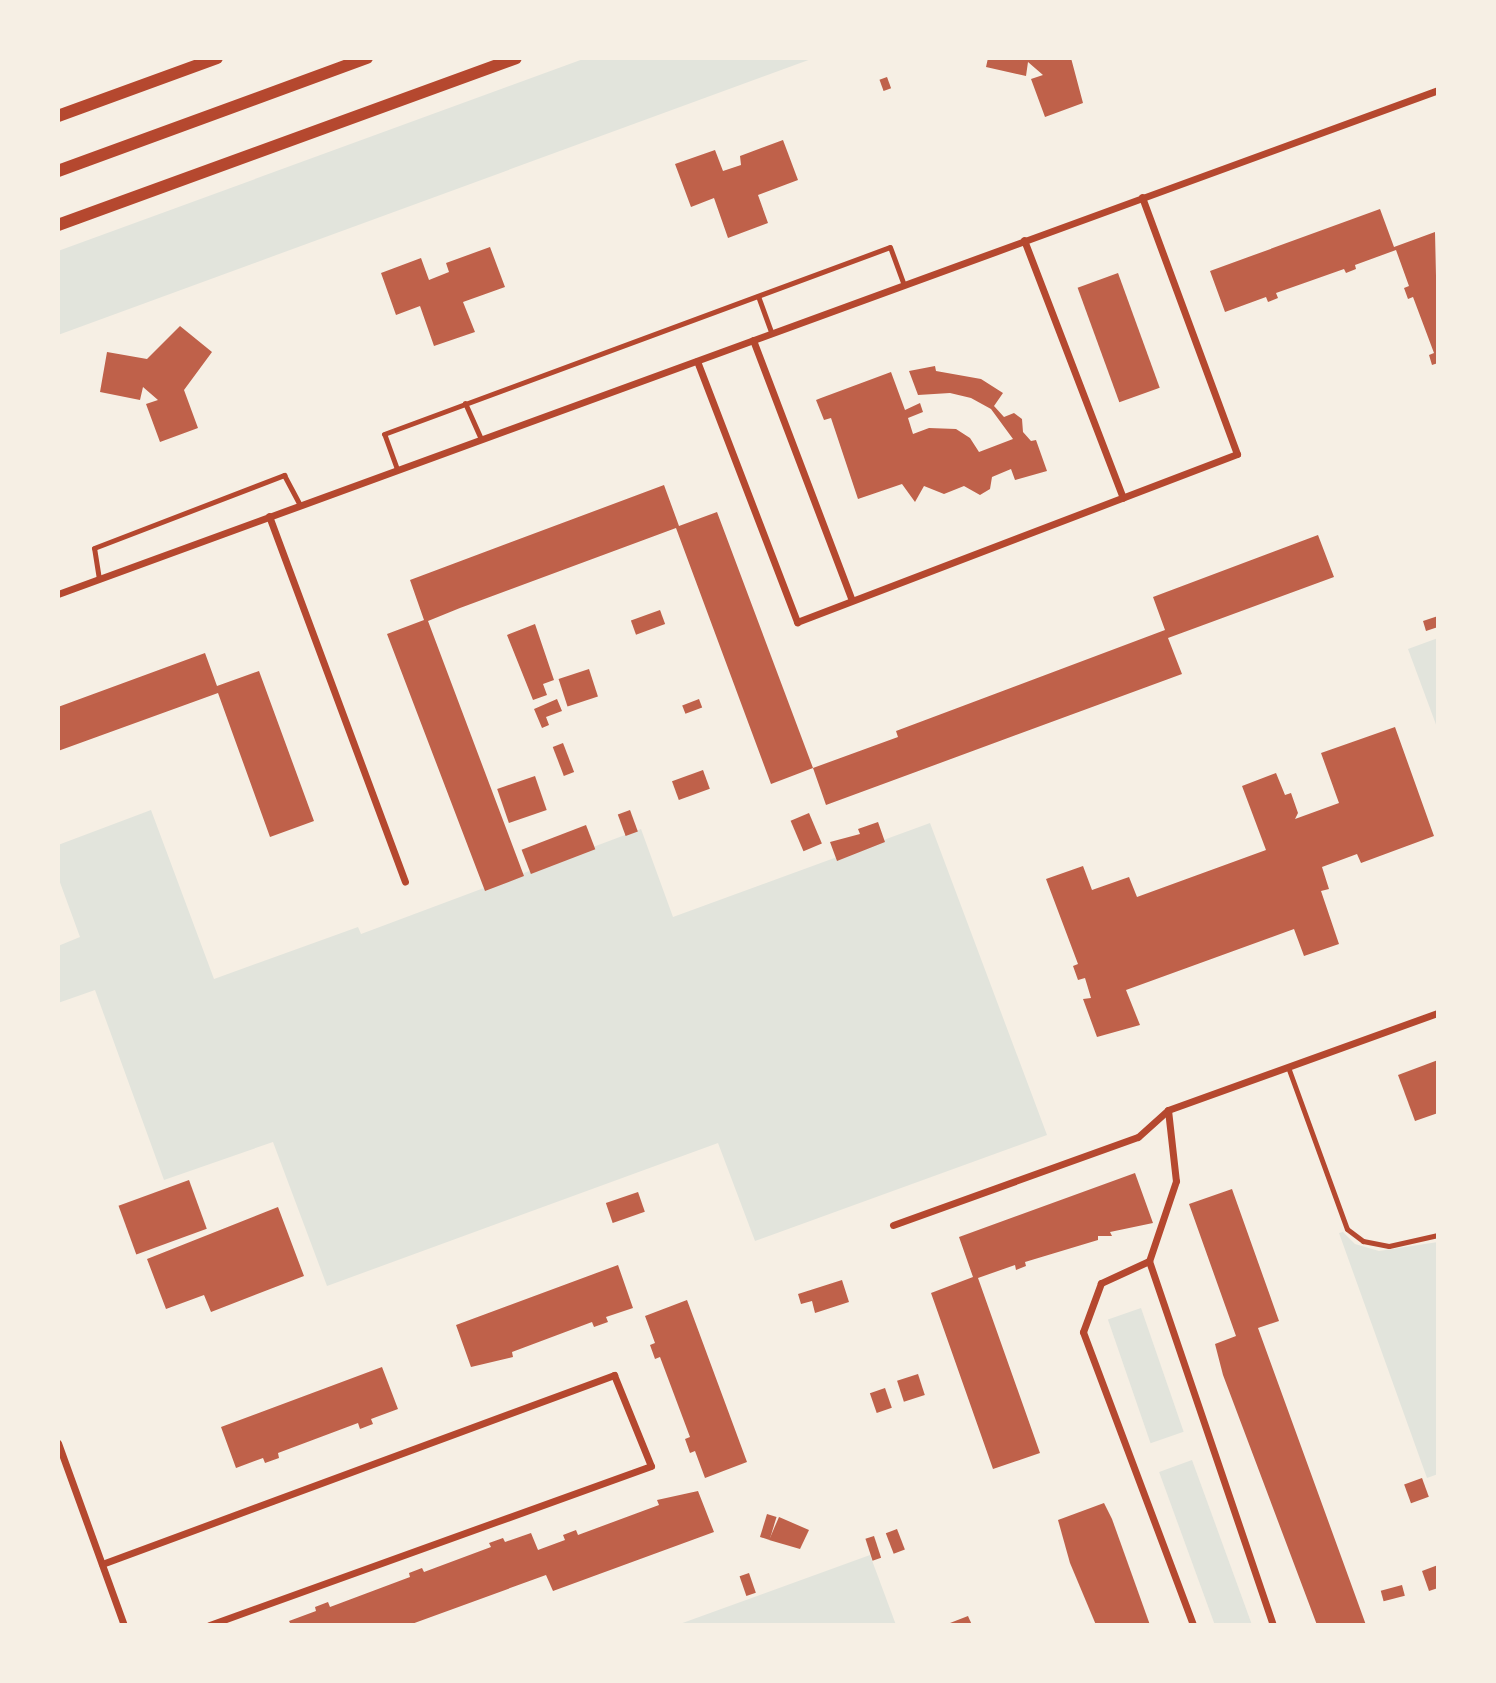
<!DOCTYPE html>
<style>
body{margin:0}
#map{position:relative;width:1496px;height:1683px;overflow:hidden;background:#f6efe4;font-family:Arial,sans-serif}
div>[style]{position:absolute}
[style*='--x']{left:calc(var(--x)*1px);top:calc(var(--y)*1px);width:calc(var(--w)*1px);rotate:calc(var(--a)*1deg)}
.green>*{inset:0;background:#e2e4dc;transform-origin:0 0}
.building>*{inset:0;background:#bf614a;transform-origin:0 0}
.service>*{height:5px;margin:-2.5px;padding:0 2.5px;transform-origin:2.5px;border-radius:2.5px;background:#b5482f}
.minor>*{height:7px;margin:-3.5px;padding:0 3.5px;transform-origin:3.5px;border-radius:3.5px;background:#b5482f}
.tertiary>*{height:12px;margin:-6px;padding:0 6px;transform-origin:6px;border-radius:6px;background:#b5482f}
span{translate:-50% -50%;white-space:nowrap;text-align:center;line-height:1.15;-webkit-text-stroke:5px #f6efe4;paint-order:stroke}
.frame{position:absolute;inset:0;border:60px solid #f6efe4;pointer-events:none}
</style>
<div id="map">
<div class="green">
<i style="clip-path:polygon(586px 58px,814px 58px,58px 335px,58px 251px)"></i>
<i style="clip-path:polygon(1438px 638px,1438px 730px,1408px 649px)"></i>
<i style="clip-path:polygon(151px 810px,214px 979px,358px 927px,361px 934px,641px 829px,673px 917px,930px 823px,1047px 1135px,755px 1241px,718px 1143px,327px 1286px,273px 1142px,164px 1180px,95px 990px,58px 1003px,58px 946px,80px 937px,58px 877px,58px 845px)"></i>
<i style="clip-path:polygon(1343px 1232px,1355px 1244px,1379px 1251px,1438px 1242px,1438px 1474px,1427px 1478px,1339px 1233px)"></i>
<i style="left:1141px;top:1308px;width:131px;height:35px;rotate:71deg"></i>
<i style="left:1192px;top:1460px;width:176px;height:35px;rotate:70deg"></i>
<i style="clip-path:polygon(870px 1555px,896px 1625px,677px 1625px)"></i>
</div>
<div class="building">
<i style="clip-path:polygon(988px 58px,1071px 58px,1083px 103px,1045px 117px,1031px 79px,1043px 75px,1028px 62px,1026px 76px,986px 67px)"></i>
<i style="left:887px;top:77px;width:12px;height:8px;rotate:70deg"></i>
<i style="clip-path:polygon(783px 140px,798px 180px,758px 195px,768px 223px,728px 238px,714px 198px,691px 207px,675px 164px,715px 150px,723px 171px,741px 165px,740px 156px)"></i>
<i style="clip-path:polygon(1380px 209px,1394px 247px,1435px 232px,1438px 363px,1432px 365px,1429px 355px,1434px 353px,1413px 297px,1408px 299px,1404px 288px,1409px 286px,1396px 250px,1355px 265px,1356px 269px,1346px 273px,1344px 269px,1276px 293px,1278px 298px,1268px 302px,1266px 297px,1225px 312px,1210px 271px)"></i>
<i style="clip-path:polygon(490px 247px,505px 287px,463px 302px,475px 332px,434px 346px,420px 306px,396px 315px,381px 273px,421px 258px,429px 280px,449px 272px,446px 263px)"></i>
<i style="left:1118px;top:273px;width:122px;height:43px;rotate:70deg"></i>
<i style="clip-path:polygon(180px 326px,212px 352px,184px 390px,198px 428px,160px 442px,146px 404px,158px 400px,143px 387px,140px 400px,100px 392px,107px 352px,147px 359px)"></i>
<i style="clip-path:polygon(935px 366px,936px 371px,981px 379px,1003px 393px,994px 406px,1004px 417px,1014px 413px,1022px 419px,1023px 432px,1031px 441px,1036px 440px,1047px 471px,1015px 480px,1011px 469px,992px 477px,990px 489px,980px 495px,964px 486px,944px 494px,924px 486px,915px 502px,902px 484px,858px 499px,831px 418px,824px 420px,816px 400px,821px 398px,891px 372px,905px 410px,920px 403px,923px 412px,908px 418px,913px 434px,929px 428px,956px 429px,970px 438px,979px 452px,1013px 439px,991px 409px,971px 398px,950px 393px,918px 395px,909px 371px)"></i>
<i style="clip-path:polygon(664px 485px,679px 526px,717px 512px,813px 768px,771px 784px,676px 528px,460px 608px,428px 621px,524px 876px,485px 891px,387px 634px,424px 620px,410px 580px)"></i>
<i style="clip-path:polygon(1318px 535px,1334px 577px,1168px 638px,1182px 674px,826px 805px,813px 768px,898px 737px,896px 731px,1165px 630px,1153px 597px)"></i>
<i style="left:660px;top:610px;width:15px;height:31px;rotate:70deg"></i>
<i style="clip-path:polygon(1438px 616px,1438px 627px,1426px 631px,1423px 621px)"></i>
<i style="clip-path:polygon(535px 624px,554px 680px,543px 684px,547px 695px,533px 700px,507px 635px)"></i>
<i style="clip-path:polygon(205px 653px,217px 686px,259px 671px,314px 821px,270px 837px,218px 693px,58px 751px,58px 707px)"></i>
<i style="left:589px;top:669px;width:29px;height:32px;rotate:72deg"></i>
<i style="clip-path:polygon(557px 699px,562px 711px,546px 717px,549px 725px,542px 728px,534px 709px)"></i>
<i style="left:699px;top:699px;width:9px;height:18px;rotate:69deg"></i>
<i style="clip-path:polygon(1395px 727px,1434px 836px,1361px 863px,1357px 854px,1322px 867px,1329px 889px,1321px 891px,1339px 944px,1304px 956px,1294px 929px,1126px 990px,1140px 1025px,1097px 1037px,1083px 999px,1091px 998px,1085px 978px,1078px 980px,1073px 966px,1078px 964px,1046px 879px,1083px 866px,1092px 890px,1129px 877px,1137px 897px,1266px 850px,1242px 786px,1276px 773px,1285px 795px,1291px 793px,1298px 813px,1295px 819px,1339px 803px,1321px 753px)"></i>
<i style="left:563px;top:743px;width:31px;height:11px;rotate:69deg"></i>
<i style="left:703px;top:770px;width:20px;height:33px;rotate:70deg"></i>
<i style="left:535px;top:776px;width:36px;height:40px;rotate:71deg"></i>
<i style="left:630px;top:810px;width:23px;height:13px;rotate:70deg"></i>
<i style="left:809px;top:813px;width:33px;height:20px;rotate:67deg"></i>
<i style="clip-path:polygon(878px 822px,885px 842px,837px 861px,830px 842px,860px 834px,858px 829px)"></i>
<i style="left:586px;top:825px;width:26px;height:69px;rotate:69deg"></i>
<i style="clip-path:polygon(1438px 1060px,1438px 1113px,1415px 1121px,1398px 1075px)"></i>
<i style="clip-path:polygon(1135px 1173px,1153px 1223px,1110px 1232px,1112px 1236px,1098px 1236px,1098px 1240px,1025px 1262px,1026px 1266px,1016px 1270px,1015px 1265px,978px 1278px,1040px 1453px,993px 1469px,931px 1293px,973px 1277px,959px 1237px)"></i>
<i style="left:189px;top:1180px;width:52px;height:75px;rotate:70deg"></i>
<i style="clip-path:polygon(1232px 1189px,1279px 1321px,1258px 1328px,1366px 1625px,1317px 1625px,1223px 1375px,1215px 1344px,1236px 1336px,1189px 1204px)"></i>
<i style="left:638px;top:1192px;width:21px;height:34px;rotate:71deg"></i>
<i style="clip-path:polygon(278px 1207px,304px 1276px,211px 1312px,204px 1295px,166px 1309px,147px 1259px)"></i>
<i style="clip-path:polygon(618px 1265px,633px 1308px,606px 1317px,608px 1322px,594px 1327px,592px 1322px,512px 1352px,513px 1357px,471px 1367px,456px 1325px)"></i>
<i style="clip-path:polygon(842px 1280px,849px 1302px,815px 1313px,812px 1301px,801px 1304px,798px 1294px)"></i>
<i style="clip-path:polygon(687px 1300px,747px 1462px,705px 1478px,695px 1451px,690px 1453px,685px 1439px,690px 1437px,660px 1357px,655px 1359px,650px 1345px,655px 1343px,645px 1316px)"></i>
<i style="clip-path:polygon(382px 1367px,398px 1409px,371px 1419px,373px 1424px,360px 1429px,358px 1423px,278px 1453px,279px 1458px,265px 1463px,263px 1458px,236px 1468px,221px 1427px)"></i>
<i style="left:918px;top:1374px;width:22px;height:22px;rotate:72deg"></i>
<i style="left:885px;top:1388px;width:21px;height:16px;rotate:71deg"></i>
<i style="left:1422px;top:1478px;width:20px;height:19px;rotate:70deg"></i>
<i style="clip-path:polygon(698px 1491px,714px 1532px,553px 1591px,546px 1575px,409px 1625px,291px 1625px,289px 1621px,316px 1611px,315px 1607px,328px 1602px,330px 1607px,410px 1577px,409px 1573px,422px 1568px,424px 1572px,491px 1547px,489px 1543px,503px 1538px,505px 1542px,531px 1533px,538px 1550px,565px 1540px,563px 1535px,576px 1530px,578px 1535px,659px 1505px,657px 1500px)"></i>
<i style="clip-path:polygon(1104px 1503px,1112px 1519px,1150px 1625px,1096px 1625px,1070px 1563px,1058px 1520px)"></i>
<i style="left:767px;top:1514px;width:10px;height:24px;rotate:17deg"></i>
<i style="clip-path:polygon(779px 1517px,809px 1530px,800px 1549px,769px 1540px)"></i>
<i style="left:897px;top:1529px;width:22px;height:12px;rotate:69deg"></i>
<i style="left:874px;top:1536px;width:23px;height:9px;rotate:72deg"></i>
<i style="clip-path:polygon(1438px 1565px,1438px 1588px,1429px 1591px,1422px 1571px)"></i>
<i style="left:749px;top:1573px;width:21px;height:10px;rotate:71deg"></i>
<i style="left:1402px;top:1585px;width:11px;height:22px;rotate:75deg"></i>
<i style="clip-path:polygon(968px 1616px,972px 1625px,951px 1625px,950px 1623px)"></i>
</div>
<div class="service">
<i style="--x:758;--y:296;--w:38;--a:70"></i>
<i style="--x:465;--y:403;--w:39;--a:66"></i>
<i style="--x:397;--y:469;--w:37;--a:-110"></i>
<i style="--x:384;--y:434;--w:539;--a:-20.28"></i>
<i style="--x:890;--y:247;--w:40;--a:69.8"></i>
<i style="--x:99;--y:579;--w:31;--a:-99"></i>
<i style="--x:94;--y:548;--w:204;--a:-21"></i>
<i style="--x:284;--y:475;--w:34;--a:62"></i>
<i style="--x:1288;--y:1067;--w:172;--a:70"></i>
<i style="--x:1347;--y:1229;--w:20;--a:37"></i>
<i style="--x:1363;--y:1241;--w:26;--a:11"></i>
<i style="--x:1389;--y:1246;--w:50;--a:-12.7"></i>
</div>
<div class="minor">
<i style="--x:1024;--y:240;--w:276;--a:69"></i>
<i style="--x:753;--y:340;--w:278;--a:69.2"></i>
<i style="--x:697;--y:361;--w:280;--a:69"></i>
<i style="--x:797;--y:622;--w:471;--a:-20.9"></i>
<i style="--x:1237;--y:454;--w:274;--a:-110.3"></i>
<i style="--x:269;--y:516;--w:390;--a:69.6"></i>
<i style="--x:58;--y:594;--w:1469;--a:-20.06"></i>
<i style="--x:1168;--y:1110;--w:71;--a:83.6"></i>
<i style="--x:1176;--y:1181;--w:84;--a:108.6"></i>
<i style="--x:1149;--y:1261;--w:385;--a:71.2"></i>
<i style="--x:893;--y:1225;--w:260;--a:-19.8"></i>
<i style="--x:1138;--y:1137;--w:40;--a:-42"></i>
<i style="--x:1168;--y:1110;--w:287;--a:-19.8"></i>
<i style="--x:1149;--y:1261;--w:53;--a:155.4"></i>
<i style="--x:1101;--y:1283;--w:52;--a:110.2"></i>
<i style="--x:1083;--y:1332;--w:313;--a:69.4"></i>
<i style="--x:58;--y:1443;--w:194;--a:70.1"></i>
<i style="--x:102;--y:1564;--w:546;--a:-20.26"></i>
<i style="--x:614;--y:1375;--w:98;--a:67.9"></i>
<i style="--x:651;--y:1466;--w:470;--a:160.2"></i>
</div>
<div class="tertiary">
<i style="--x:58;--y:116;--w:169;--a:-20"></i>
<i style="--x:58;--y:171;--w:329;--a:-20.1"></i>
<i style="--x:58;--y:225;--w:487;--a:-20"></i>
</div>
<div class="frame"></div>
</div>
